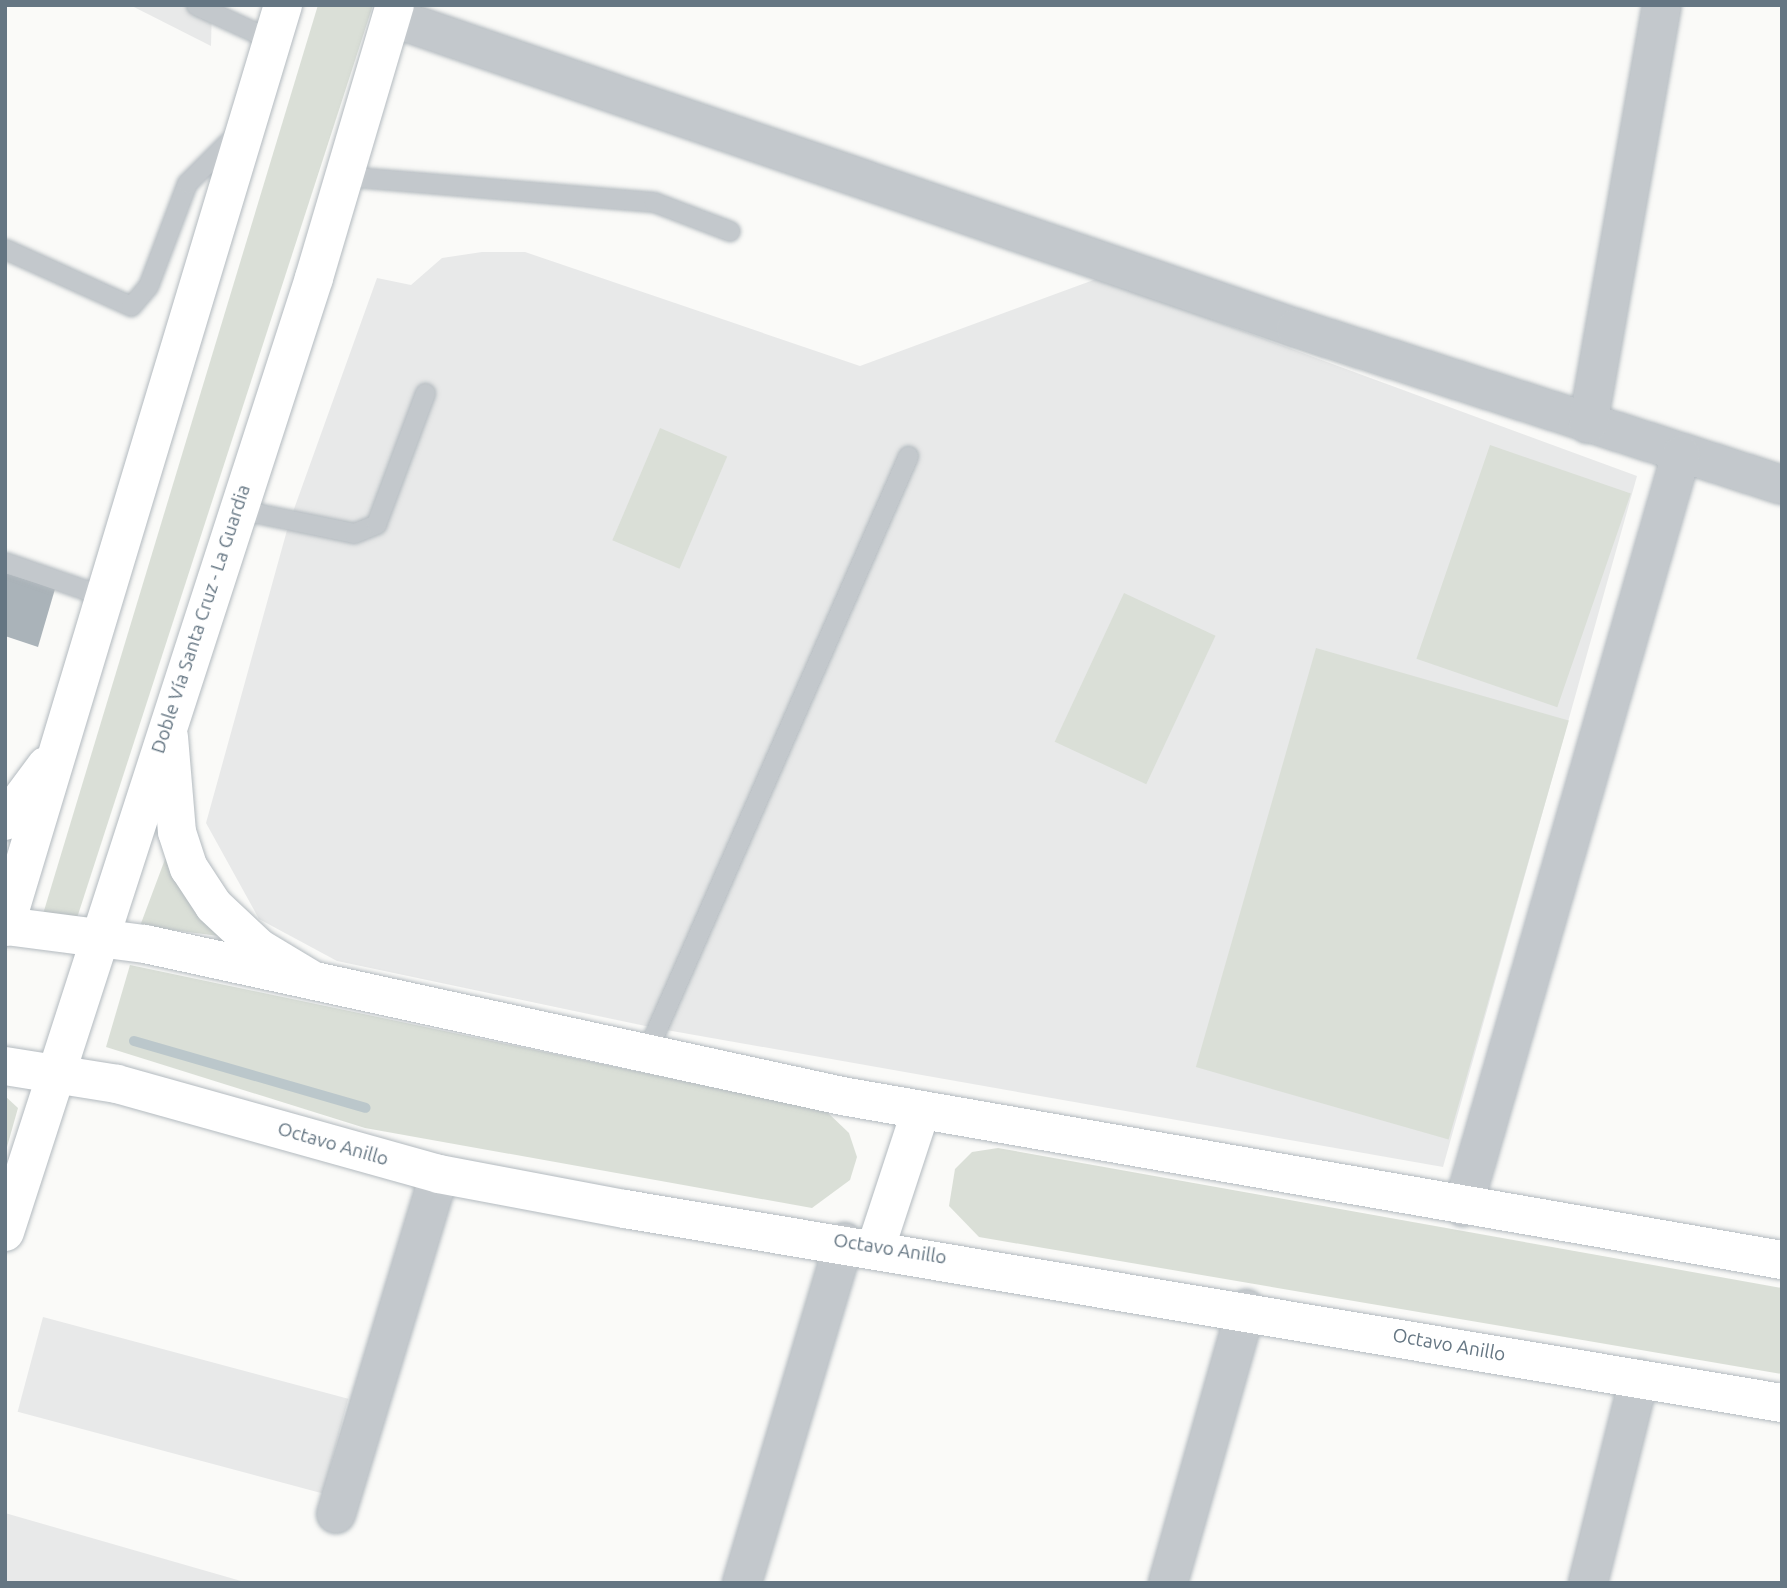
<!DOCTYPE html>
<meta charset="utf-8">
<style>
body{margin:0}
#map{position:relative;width:1787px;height:1588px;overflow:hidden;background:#fafaf8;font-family:Ubuntu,sans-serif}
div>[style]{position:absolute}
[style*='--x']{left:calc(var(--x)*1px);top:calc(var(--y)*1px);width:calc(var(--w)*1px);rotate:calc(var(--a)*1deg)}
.built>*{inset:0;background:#e8e9e9;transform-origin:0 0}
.green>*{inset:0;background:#dadfd7;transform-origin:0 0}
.stream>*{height:10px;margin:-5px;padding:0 5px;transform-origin:5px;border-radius:5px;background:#bbc7cb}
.building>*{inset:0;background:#aab3b9}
.roads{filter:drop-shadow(0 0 2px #b3babf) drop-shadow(0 0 2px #b3babf)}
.service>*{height:19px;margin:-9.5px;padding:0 9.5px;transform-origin:9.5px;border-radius:9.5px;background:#c3c8cc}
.minor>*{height:38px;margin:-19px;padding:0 19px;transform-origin:19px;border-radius:19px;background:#c3c8cc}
.secondary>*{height:38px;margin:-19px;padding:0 19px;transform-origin:19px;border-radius:19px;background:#fff}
.trunk>*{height:38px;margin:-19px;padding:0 19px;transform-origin:19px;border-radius:19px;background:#fff}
span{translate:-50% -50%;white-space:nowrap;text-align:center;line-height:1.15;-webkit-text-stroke:7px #fff;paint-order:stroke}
.street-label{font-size:19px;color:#657683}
.frame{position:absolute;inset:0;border:7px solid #657683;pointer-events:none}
</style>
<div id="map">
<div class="built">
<i style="clip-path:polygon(130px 5px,212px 5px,211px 46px)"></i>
<i style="clip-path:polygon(482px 252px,525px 252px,860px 366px,1099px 278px,1637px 476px,1443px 1167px,655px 1028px,337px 961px,259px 919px,206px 823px,289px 523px,377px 278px,411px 285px,442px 258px)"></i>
<i style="left:43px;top:1317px;width:316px;height:98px;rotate:15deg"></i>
<i style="clip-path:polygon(5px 1513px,248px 1583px,5px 1583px)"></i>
</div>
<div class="green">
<i style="clip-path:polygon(318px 5px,373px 5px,77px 918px,43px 914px)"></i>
<i style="left:660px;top:428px;width:73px;height:122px;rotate:23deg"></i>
<i style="left:1490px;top:445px;width:149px;height:226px;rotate:19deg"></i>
<i style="left:1124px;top:593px;width:101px;height:164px;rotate:25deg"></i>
<i style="left:1316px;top:648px;width:263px;height:436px;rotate:16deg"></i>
<i style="clip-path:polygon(170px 846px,235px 938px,140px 926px)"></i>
<i style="clip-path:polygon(130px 965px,826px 1111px,849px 1133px,857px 1157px,850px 1180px,812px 1208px,365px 1128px,106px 1047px)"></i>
<i style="clip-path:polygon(5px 1096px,18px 1108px,5px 1154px)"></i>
<i style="clip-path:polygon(998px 1148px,1782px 1288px,1782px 1374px,979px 1237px,949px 1206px,955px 1169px,972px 1152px)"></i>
</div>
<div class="stream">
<i style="--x:134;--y:1041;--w:241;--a:16.1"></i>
</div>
<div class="building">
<i style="clip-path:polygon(5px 573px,55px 589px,38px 647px,5px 636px)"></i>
</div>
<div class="roads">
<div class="service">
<i style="--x:196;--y:5;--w:84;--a:24.7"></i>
<i style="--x:344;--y:176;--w:311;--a:4.8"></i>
<i style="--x:654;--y:202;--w:81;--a:20.9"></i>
<i style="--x:5;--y:249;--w:138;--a:24.3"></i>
<i style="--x:131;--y:306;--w:26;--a:-50"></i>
<i style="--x:148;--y:286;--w:110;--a:-69.3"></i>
<i style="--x:187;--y:183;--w:72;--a:-45"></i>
<i style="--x:237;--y:509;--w:119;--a:11.6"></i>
<i style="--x:354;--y:533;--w:24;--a:-22"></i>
<i style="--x:376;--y:524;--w:140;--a:-69.5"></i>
<i style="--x:5;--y:562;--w:107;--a:19.1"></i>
<i style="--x:647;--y:1051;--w:650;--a:-66.32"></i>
</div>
<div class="minor">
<i style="--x:391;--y:17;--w:957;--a:18.97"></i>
<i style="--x:1296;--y:328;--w:511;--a:17.9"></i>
<i style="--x:1588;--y:424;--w:425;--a:-80"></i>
<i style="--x:1463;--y:1207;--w:783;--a:-73.83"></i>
<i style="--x:336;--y:1514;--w:355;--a:-73.1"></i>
<i style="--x:742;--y:1583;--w:356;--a:-73.3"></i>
<i style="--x:1168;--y:1583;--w:285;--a:-74.1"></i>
<i style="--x:1588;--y:1583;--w:211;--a:-76"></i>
</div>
<div class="secondary">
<i style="--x:6;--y:926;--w:140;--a:7.4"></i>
<i style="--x:145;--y:944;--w:713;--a:12.3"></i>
<i style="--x:842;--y:1096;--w:954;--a:9.9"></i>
<i style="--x:5;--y:1066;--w:113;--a:9.1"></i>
<i style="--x:117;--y:1084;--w:334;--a:15.6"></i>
<i style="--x:439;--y:1174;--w:189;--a:10.7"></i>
<i style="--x:625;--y:1209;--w:1173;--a:9.52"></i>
<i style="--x:876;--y:1247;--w:144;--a:-71.8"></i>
</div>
<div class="trunk">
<i style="--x:169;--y:737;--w:95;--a:85.2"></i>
<i style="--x:177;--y:832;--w:38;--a:72"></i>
<i style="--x:189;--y:868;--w:45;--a:56.7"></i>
<i style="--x:214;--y:906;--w:62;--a:43"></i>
<i style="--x:259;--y:948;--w:62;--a:31.1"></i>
<i style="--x:5;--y:821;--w:69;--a:-53.3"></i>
<i style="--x:5;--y:927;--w:963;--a:-73.22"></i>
<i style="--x:5;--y:1232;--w:1003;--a:-72.05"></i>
<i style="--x:314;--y:278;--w:285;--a:-73.5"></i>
</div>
</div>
<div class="street-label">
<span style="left:201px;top:619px;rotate:-72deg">Doble Vía Santa Cruz - La Guardia</span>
<span style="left:333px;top:1144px;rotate:16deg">Octavo Anillo</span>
<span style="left:890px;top:1249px;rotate:9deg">Octavo Anillo</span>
<span style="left:1449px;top:1345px;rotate:10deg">Octavo Anillo</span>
</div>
<div class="frame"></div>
</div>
